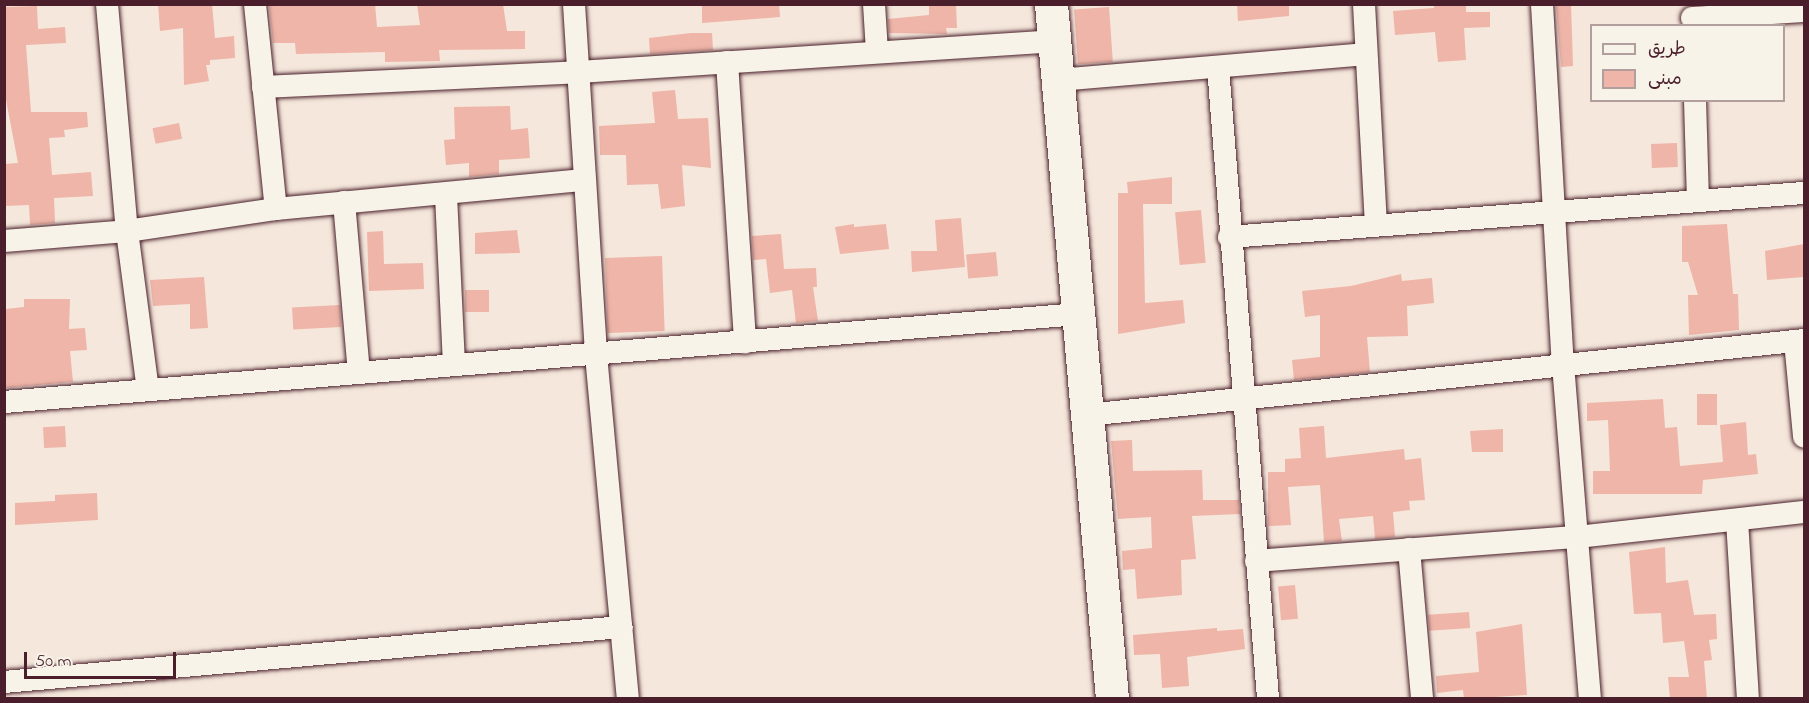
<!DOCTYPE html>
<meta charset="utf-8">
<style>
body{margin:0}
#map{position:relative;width:1809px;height:703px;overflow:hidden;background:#f5e7db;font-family:"Indie Flower","Playpen Sans Arabic",sans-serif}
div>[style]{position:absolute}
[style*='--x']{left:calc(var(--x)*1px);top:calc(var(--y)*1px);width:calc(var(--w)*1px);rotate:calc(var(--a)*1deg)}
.building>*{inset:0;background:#eeb5a8;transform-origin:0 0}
.roads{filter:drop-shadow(0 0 2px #4a1f2b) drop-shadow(0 0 2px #4a1f2b)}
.street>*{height:22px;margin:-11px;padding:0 11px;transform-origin:11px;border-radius:11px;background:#f7f3e8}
.secondary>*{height:33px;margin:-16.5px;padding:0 16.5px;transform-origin:16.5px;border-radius:16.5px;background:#f7f3e8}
span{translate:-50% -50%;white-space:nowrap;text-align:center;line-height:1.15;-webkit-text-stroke:5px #f7f3e8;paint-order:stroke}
.frame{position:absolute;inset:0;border:6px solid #4a1f2b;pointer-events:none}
.legend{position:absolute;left:1590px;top:24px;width:195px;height:78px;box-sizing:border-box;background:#f7f3e8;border:2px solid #b29e9c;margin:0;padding:8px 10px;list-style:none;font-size:18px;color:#4a1f2b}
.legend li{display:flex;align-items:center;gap:12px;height:30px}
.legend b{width:30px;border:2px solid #b29e9c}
.scale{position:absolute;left:24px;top:652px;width:152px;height:27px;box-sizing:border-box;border:3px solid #4a1f2b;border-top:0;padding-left:8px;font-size:18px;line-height:21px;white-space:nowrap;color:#4a1f2b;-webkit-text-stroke:4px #f7f3e8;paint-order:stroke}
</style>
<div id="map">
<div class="building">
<i style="clip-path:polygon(158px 4px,212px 4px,215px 38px,234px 36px,235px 58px,210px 60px,210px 65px,206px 65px,209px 81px,184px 85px,183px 28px,160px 31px)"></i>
<i style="clip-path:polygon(375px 4px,377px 27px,420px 25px,417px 4px,503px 4px,507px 31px,525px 31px,525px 49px,439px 50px,440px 61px,385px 62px,385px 52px,296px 54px,295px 43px,273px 43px,269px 5px)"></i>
<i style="clip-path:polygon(702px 4px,779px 4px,780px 17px,702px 23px)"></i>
<i style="clip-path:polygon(929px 4px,956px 4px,957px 28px,946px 28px,947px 34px,889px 33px,888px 19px,929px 15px)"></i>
<i style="clip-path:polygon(1237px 4px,1289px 4px,1289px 16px,1238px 21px)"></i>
<i style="clip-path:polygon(1434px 4px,1466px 4px,1466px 12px,1490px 12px,1490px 27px,1464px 28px,1466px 60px,1438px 62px,1435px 32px,1395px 35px,1393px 11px,1434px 8px)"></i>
<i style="clip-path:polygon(1556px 4px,1571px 4px,1573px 66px,1561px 67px)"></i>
<i style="clip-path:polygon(37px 6px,38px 29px,65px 27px,66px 43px,26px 45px,31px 112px,87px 112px,88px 127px,64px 130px,65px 137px,49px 138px,52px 175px,91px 172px,93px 196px,54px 198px,55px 223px,30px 225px,29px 205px,4px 206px,4px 164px,18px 163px,4px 89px,4px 7px)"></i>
<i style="left:1109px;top:7px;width:55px;height:35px;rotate:86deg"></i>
<i style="clip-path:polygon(691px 33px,712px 33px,713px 50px,650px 54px,649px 38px)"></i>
<i style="clip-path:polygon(675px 90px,678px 119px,708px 118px,711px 168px,682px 165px,685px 206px,661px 209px,658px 184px,627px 185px,626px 155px,600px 155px,599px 126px,655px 123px,652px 92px)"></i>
<i style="clip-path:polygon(510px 106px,511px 130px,528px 128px,530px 158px,499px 160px,499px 174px,469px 177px,469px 163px,446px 165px,444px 140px,455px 139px,454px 107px)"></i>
<i style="left:179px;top:123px;width:16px;height:27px;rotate:79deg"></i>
<i style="left:1677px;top:143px;width:24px;height:26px;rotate:88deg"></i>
<i style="clip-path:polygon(1172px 177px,1172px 204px,1143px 204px,1145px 303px,1183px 300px,1185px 323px,1118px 334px,1118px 193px,1128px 193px,1127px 182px)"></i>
<i style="left:1201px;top:210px;width:53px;height:26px;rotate:85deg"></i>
<i style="clip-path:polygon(961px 218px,965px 267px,912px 272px,911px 251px,937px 251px,935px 220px)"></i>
<i style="clip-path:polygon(854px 224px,854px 227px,886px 224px,889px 249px,840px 254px,835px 227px)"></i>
<i style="clip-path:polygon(1727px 224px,1733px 294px,1738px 294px,1739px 330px,1689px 335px,1688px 295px,1698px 295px,1688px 262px,1682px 262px,1682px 226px)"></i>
<i style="clip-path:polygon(517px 230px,520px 253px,475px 254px,475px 233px)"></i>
<i style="clip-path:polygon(383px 231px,384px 264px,423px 263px,424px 289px,369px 291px,367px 232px)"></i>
<i style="clip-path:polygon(781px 234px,784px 269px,816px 268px,817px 287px,813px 287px,818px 321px,796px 323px,792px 290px,770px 293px,766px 259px,753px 260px,752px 236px)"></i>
<i style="clip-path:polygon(1804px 244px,1804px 277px,1767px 280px,1765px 251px)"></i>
<i style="left:996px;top:252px;width:24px;height:30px;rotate:85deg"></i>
<i style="left:662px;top:256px;width:75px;height:57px;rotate:88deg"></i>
<i style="clip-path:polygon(1401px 274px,1402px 281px,1432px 278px,1434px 303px,1407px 306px,1408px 336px,1367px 337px,1370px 372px,1294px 380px,1292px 360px,1320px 357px,1320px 315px,1305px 317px,1302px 291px,1351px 286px)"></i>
<i style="clip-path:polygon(204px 277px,208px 328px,190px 329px,190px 304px,153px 306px,150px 280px)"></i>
<i style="left:489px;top:290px;width:22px;height:24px;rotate:90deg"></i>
<i style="clip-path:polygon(24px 299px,70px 299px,69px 329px,85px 328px,87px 350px,70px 351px,73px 382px,4px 388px,6px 309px,24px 307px)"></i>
<i style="left:340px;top:305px;width:22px;height:48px;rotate:87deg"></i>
<i style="left:1697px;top:394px;width:20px;height:31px"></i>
<i style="clip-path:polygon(1663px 399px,1665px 428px,1677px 427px,1680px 466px,1723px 462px,1720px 425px,1746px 422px,1748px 455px,1756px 454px,1758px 474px,1703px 480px,1702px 494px,1593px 494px,1593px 471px,1610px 471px,1608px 420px,1587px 421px,1587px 403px)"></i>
<i style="left:65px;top:426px;width:21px;height:22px;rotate:87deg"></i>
<i style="clip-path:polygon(1324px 426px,1326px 458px,1404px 449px,1405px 460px,1421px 458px,1425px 500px,1409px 501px,1410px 510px,1393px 512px,1395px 537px,1375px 539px,1373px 516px,1339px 519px,1342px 541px,1324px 542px,1320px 485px,1288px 487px,1291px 525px,1268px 526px,1268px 472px,1285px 472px,1285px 459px,1301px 458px,1299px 428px)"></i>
<i style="clip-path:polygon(1503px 429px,1503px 452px,1472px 452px,1470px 431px)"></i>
<i style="clip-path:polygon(1132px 440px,1133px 471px,1202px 470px,1203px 500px,1239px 500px,1240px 514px,1192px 516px,1196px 559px,1181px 560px,1182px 595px,1137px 599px,1135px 569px,1123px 570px,1122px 551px,1152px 548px,1151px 517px,1118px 519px,1111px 441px)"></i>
<i style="clip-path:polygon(97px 493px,98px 520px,15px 525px,15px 503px,55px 501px,55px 495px)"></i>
<i style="clip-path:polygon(1665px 547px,1666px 583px,1688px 580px,1694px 615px,1716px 614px,1717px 639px,1709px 640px,1712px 660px,1704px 661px,1707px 699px,1670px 699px,1668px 677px,1689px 677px,1684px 641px,1663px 643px,1661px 613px,1634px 614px,1629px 552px)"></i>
<i style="left:1295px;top:585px;width:34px;height:17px;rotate:85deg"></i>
<i style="left:1469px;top:612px;width:16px;height:41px;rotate:86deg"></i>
<i style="clip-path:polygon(1522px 624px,1527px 695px,1464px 699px,1463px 690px,1437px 693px,1436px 676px,1479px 672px,1476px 632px)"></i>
<i style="clip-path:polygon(1217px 628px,1217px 631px,1243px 629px,1245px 649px,1187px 657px,1189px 686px,1162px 688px,1160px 654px,1134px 655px,1133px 635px)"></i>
</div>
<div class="roads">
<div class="street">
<i style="--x:107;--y:4;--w:228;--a:85"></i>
<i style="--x:127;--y:231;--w:160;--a:82.5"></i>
<i style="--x:255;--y:4;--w:206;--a:84.2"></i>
<i style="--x:574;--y:4;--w:352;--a:86.4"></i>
<i style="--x:596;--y:355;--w:344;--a:84.7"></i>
<i style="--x:874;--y:4;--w:48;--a:86.4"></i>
<i style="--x:1364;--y:4;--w:220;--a:86.9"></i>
<i style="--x:1542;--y:4;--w:361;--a:86.7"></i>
<i style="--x:1563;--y:364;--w:335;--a:85.4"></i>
<i style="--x:1692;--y:18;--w:112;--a:-3.6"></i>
<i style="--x:727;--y:62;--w:281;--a:86.3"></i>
<i style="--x:1218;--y:67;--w:633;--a:85.47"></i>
<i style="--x:1057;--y:80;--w:309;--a:-4.8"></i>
<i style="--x:263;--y:87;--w:315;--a:-2.7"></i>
<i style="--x:578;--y:72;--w:477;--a:-3.7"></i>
<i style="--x:1695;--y:100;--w:100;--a:88.3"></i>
<i style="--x:446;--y:195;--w:170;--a:87.3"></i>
<i style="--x:344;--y:202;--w:171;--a:85"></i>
<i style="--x:1229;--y:237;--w:577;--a:-4.38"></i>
<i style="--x:4;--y:241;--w:123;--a:-4.6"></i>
<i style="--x:127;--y:231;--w:151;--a:-8.4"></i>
<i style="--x:276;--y:209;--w:309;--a:-5.4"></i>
<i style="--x:1795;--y:341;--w:96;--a:84.6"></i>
<i style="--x:4;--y:402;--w:1079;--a:-4.68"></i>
<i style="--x:1087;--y:415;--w:721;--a:-5.97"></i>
<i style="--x:1737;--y:520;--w:178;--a:86.5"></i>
<i style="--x:1409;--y:549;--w:150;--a:85"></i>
<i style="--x:1256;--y:561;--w:322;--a:-4.3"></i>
<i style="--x:1577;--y:537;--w:228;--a:-6.3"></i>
<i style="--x:4;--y:682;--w:620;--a:-5.09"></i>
</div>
<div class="secondary">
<i style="--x:1051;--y:4;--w:697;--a:84.98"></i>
</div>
</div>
<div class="frame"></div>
<ul class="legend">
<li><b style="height:8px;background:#f7f3e8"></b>طريق</li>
<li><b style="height:16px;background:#eeb5a8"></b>مبنى</li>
</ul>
<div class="scale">50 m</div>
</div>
